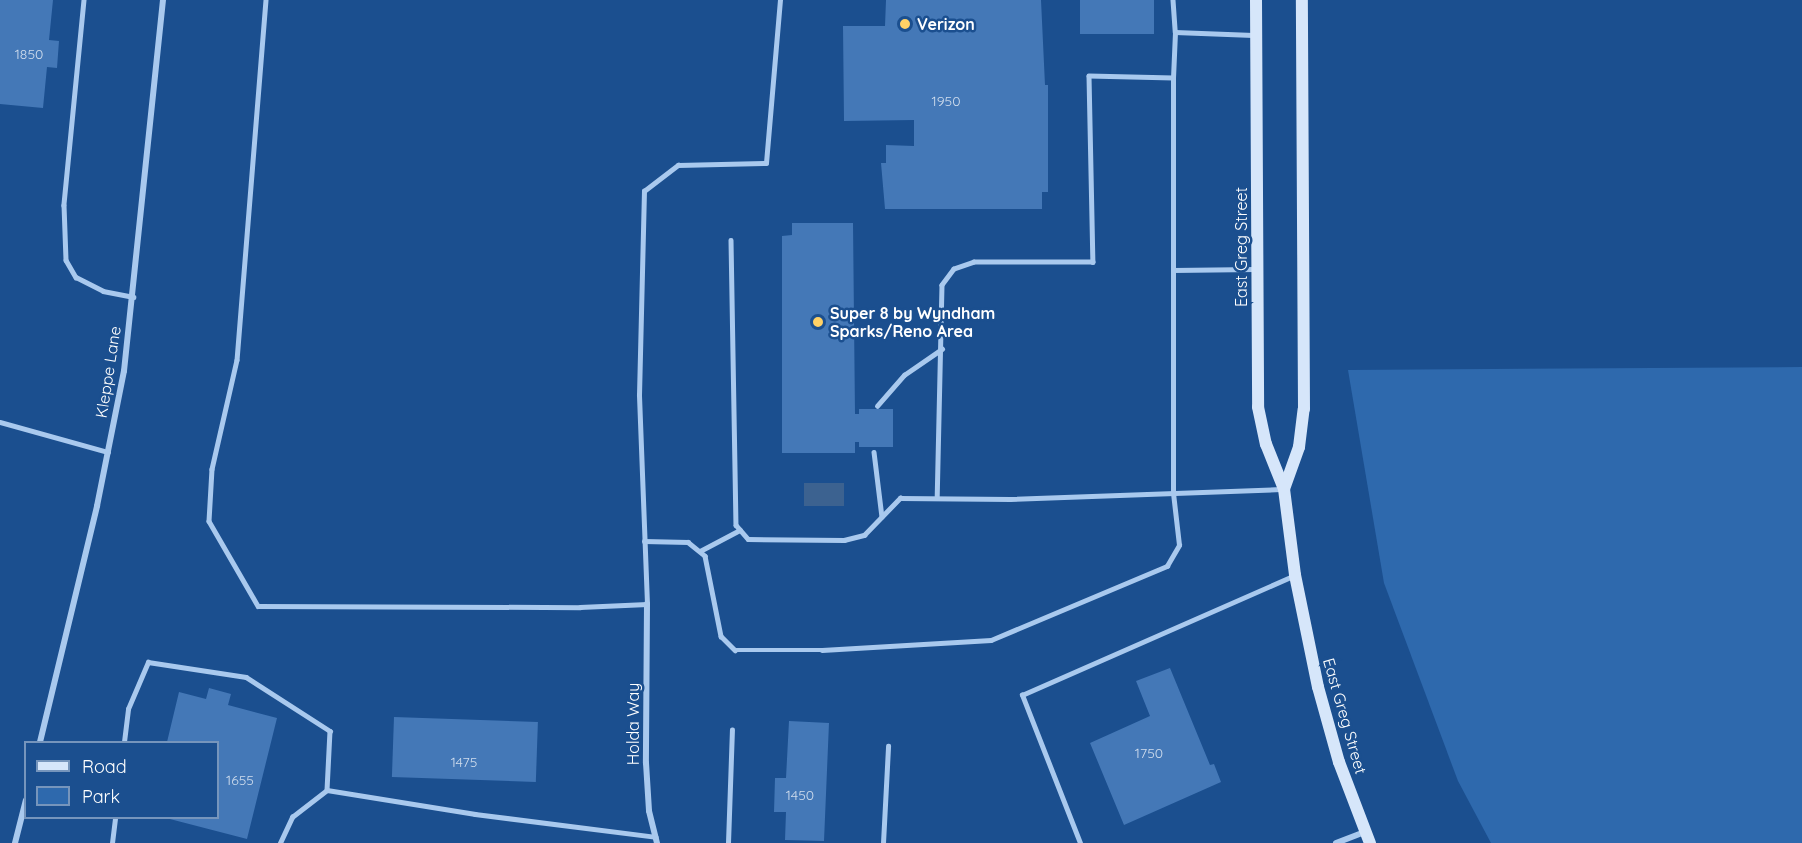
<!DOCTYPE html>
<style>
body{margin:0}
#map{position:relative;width:1802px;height:843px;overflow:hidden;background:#1b4f8f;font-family:Quicksand,sans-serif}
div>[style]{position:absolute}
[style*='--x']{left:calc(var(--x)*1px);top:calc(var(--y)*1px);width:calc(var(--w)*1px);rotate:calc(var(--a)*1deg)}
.green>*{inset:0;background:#2e69ad}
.water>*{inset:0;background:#3c6290;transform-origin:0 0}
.building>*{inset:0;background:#4478b7;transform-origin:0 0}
.service>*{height:4.5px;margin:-2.25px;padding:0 2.25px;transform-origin:2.25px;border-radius:2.25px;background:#a9c9ee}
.minor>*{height:6px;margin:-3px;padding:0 3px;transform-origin:3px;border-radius:3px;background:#a9c9ee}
.secondary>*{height:12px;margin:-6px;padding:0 6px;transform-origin:6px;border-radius:6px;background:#d6e6fa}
.dots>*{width:16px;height:16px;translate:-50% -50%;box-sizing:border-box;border:3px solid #1b4f8f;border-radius:50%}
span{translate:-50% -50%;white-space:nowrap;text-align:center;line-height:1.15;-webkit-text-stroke:5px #1b4f8f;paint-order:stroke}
.number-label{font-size:14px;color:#d0dded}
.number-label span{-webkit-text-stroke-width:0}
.poi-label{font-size:16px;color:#fff;font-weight:700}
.left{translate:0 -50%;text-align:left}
.street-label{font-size:16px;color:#fff}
.legend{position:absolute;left:24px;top:741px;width:195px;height:78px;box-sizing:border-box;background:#1b4f8f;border:2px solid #7695bc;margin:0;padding:8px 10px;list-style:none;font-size:18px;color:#fff}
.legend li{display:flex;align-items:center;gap:12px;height:30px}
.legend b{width:30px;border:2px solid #7695bc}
</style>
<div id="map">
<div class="green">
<i style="clip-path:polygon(1802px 367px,1802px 843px,1491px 843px,1458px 781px,1384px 583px,1348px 370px)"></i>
</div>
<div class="water">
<i style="left:804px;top:483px;width:40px;height:23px"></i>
</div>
<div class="building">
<i style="clip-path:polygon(0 0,53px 0,49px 40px,59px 41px,57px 68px,47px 67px,43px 108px,0 104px)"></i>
<i style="clip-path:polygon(886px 0,1041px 0,1045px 85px,1048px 85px,1048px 192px,1042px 192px,1042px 209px,885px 209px,881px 163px,886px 163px,886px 145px,914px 146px,914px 120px,844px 121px,843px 26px,885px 26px)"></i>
<i style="left:1080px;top:0;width:74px;height:34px"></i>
<i style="clip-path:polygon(792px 223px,853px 223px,855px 414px,859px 414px,859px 409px,893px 409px,893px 447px,859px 447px,859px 442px,855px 442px,855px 453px,782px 453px,782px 236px,792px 235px)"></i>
<i style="clip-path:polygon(1170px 668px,1210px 765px,1214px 764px,1221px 782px,1124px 825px,1090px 743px,1150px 716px,1136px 681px)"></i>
<i style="clip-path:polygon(209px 688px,231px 694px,228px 705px,277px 718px,247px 839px,166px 818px,218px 818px,218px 742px,167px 742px,179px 692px,206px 699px)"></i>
<i style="left:394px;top:717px;width:144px;height:60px;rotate:2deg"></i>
<i style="clip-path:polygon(789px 721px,829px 723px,824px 841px,785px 840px,786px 812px,774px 812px,775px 778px,786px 778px)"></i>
</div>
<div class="service">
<i style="--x:84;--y:0;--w:206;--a:95.6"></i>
<i style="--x:64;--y:205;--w:55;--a:87.9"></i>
<i style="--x:66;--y:260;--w:20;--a:60"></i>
<i style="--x:76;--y:277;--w:30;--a:27"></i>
<i style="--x:103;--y:291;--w:31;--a:11"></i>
<i style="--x:266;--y:0;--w:361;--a:94.6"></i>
<i style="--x:237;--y:360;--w:112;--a:102.9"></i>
<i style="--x:212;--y:469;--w:52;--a:93.3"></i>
<i style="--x:209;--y:521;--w:98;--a:60"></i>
<i style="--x:258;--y:606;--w:322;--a:0.2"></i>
<i style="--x:580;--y:607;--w:67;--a:-2.6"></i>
<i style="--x:647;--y:604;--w:209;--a:-92.2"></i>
<i style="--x:639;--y:395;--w:204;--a:-88.6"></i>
<i style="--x:644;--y:191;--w:43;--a:-37.4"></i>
<i style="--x:678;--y:165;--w:88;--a:-1.3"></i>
<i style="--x:766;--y:163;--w:164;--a:-85.1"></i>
<i style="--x:1173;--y:0;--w:32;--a:86"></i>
<i style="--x:1173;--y:78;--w:46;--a:-87.5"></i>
<i style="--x:1175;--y:32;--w:78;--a:2.2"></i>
<i style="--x:731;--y:240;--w:285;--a:89"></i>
<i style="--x:736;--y:525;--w:18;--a:49"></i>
<i style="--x:748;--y:539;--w:96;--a:0.6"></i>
<i style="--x:844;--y:540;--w:21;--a:-14"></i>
<i style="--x:864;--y:535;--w:52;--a:-45.8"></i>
<i style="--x:900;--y:498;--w:110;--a:0.5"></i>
<i style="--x:1010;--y:499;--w:271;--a:-2.1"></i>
<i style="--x:1173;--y:270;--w:82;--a:-0.7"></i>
<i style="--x:877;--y:406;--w:41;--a:-48.9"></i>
<i style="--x:904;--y:375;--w:46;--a:-34.4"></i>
<i style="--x:0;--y:422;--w:112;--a:15.5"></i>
<i style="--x:874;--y:452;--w:65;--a:83"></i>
<i style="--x:644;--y:541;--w:44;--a:1.3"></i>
<i style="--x:688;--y:542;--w:22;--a:39"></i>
<i style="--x:705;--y:556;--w:82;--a:78.7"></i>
<i style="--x:721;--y:636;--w:20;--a:45"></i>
<i style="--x:735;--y:650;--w:87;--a:0"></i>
<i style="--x:822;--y:650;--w:169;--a:-3.4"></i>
<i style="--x:991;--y:640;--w:191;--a:-22.8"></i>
<i style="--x:1167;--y:566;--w:24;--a:-60"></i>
<i style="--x:1179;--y:545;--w:52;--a:-96.6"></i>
<i style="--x:1173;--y:493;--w:415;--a:-90"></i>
<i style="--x:1173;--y:78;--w:84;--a:-178.6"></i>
<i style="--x:1089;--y:76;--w:186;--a:88.8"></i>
<i style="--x:1093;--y:262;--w:119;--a:180"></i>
<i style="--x:974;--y:262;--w:21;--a:161"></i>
<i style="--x:954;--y:269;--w:20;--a:127"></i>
<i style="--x:942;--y:285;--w:213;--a:91.3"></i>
<i style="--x:700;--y:551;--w:45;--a:-27.7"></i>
<i style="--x:124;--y:742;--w:33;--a:-83"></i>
<i style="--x:128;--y:709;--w:51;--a:-66.9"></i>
<i style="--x:148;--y:662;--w:99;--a:8.7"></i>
<i style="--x:246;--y:677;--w:100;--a:32.7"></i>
<i style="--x:330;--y:731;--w:59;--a:92.9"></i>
<i style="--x:112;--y:843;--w:25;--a:-83"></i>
<i style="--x:280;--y:843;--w:29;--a:-65"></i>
<i style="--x:292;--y:817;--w:44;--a:-37.6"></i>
<i style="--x:327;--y:790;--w:150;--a:9.2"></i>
<i style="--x:475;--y:814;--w:182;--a:7.2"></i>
<i style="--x:728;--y:843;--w:113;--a:-88"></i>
<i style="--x:883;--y:843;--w:97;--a:-87"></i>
<i style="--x:1080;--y:843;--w:159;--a:-111.4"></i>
<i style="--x:1022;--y:695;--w:296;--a:-23.7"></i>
</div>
<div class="minor">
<i style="--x:647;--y:604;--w:159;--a:90.4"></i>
<i style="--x:646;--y:763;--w:48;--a:86.4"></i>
<i style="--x:649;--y:811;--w:33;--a:76"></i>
<i style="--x:40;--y:742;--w:243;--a:-76.4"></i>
<i style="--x:97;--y:506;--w:138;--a:-78.7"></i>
<i style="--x:124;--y:371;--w:373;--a:-84"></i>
<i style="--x:15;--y:843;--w:44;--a:-75.7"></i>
<i style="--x:1336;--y:843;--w:30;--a:-21"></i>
</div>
<div class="secondary">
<i style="--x:1256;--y:0;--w:407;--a:89.7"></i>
<i style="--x:1258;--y:407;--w:38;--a:78"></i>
<i style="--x:1266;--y:444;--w:48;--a:68.2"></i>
<i style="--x:1284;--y:489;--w:87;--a:82.7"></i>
<i style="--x:1295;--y:575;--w:114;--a:78.4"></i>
<i style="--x:1318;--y:687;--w:78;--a:74.4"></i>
<i style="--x:1339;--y:762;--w:87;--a:69.1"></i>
<i style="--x:1284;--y:489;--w:45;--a:-70.3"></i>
<i style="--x:1299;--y:447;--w:38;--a:-83"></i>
<i style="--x:1304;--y:409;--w:409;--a:-90.3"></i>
</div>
<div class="dots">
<i style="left:905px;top:24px;background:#ffd166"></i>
<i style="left:818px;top:322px;background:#ffd166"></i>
</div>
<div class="number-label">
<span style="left:29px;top:54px">1850</span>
<span style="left:946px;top:101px">1950</span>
<span style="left:1149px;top:753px">1750</span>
<span style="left:464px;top:762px">1475</span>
<span style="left:240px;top:780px">1655</span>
<span style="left:800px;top:795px">1450</span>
</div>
<div class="poi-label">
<span class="left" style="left:917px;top:24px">Verizon</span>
<span class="left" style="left:830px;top:322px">Super 8 by Wyndham<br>Sparks/Reno Area</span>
</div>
<div class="street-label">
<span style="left:1241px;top:247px;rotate:-90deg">East Greg Street</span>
<span style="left:108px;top:372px;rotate:-81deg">Kleppe Lane</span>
<span style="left:1345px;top:716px;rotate:74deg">East Greg Street</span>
<span style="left:633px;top:724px;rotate:-90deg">Holda Way</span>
</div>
<ul class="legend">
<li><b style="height:8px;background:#d6e6fa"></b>Road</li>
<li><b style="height:16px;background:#2e69ad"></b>Park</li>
</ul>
</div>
